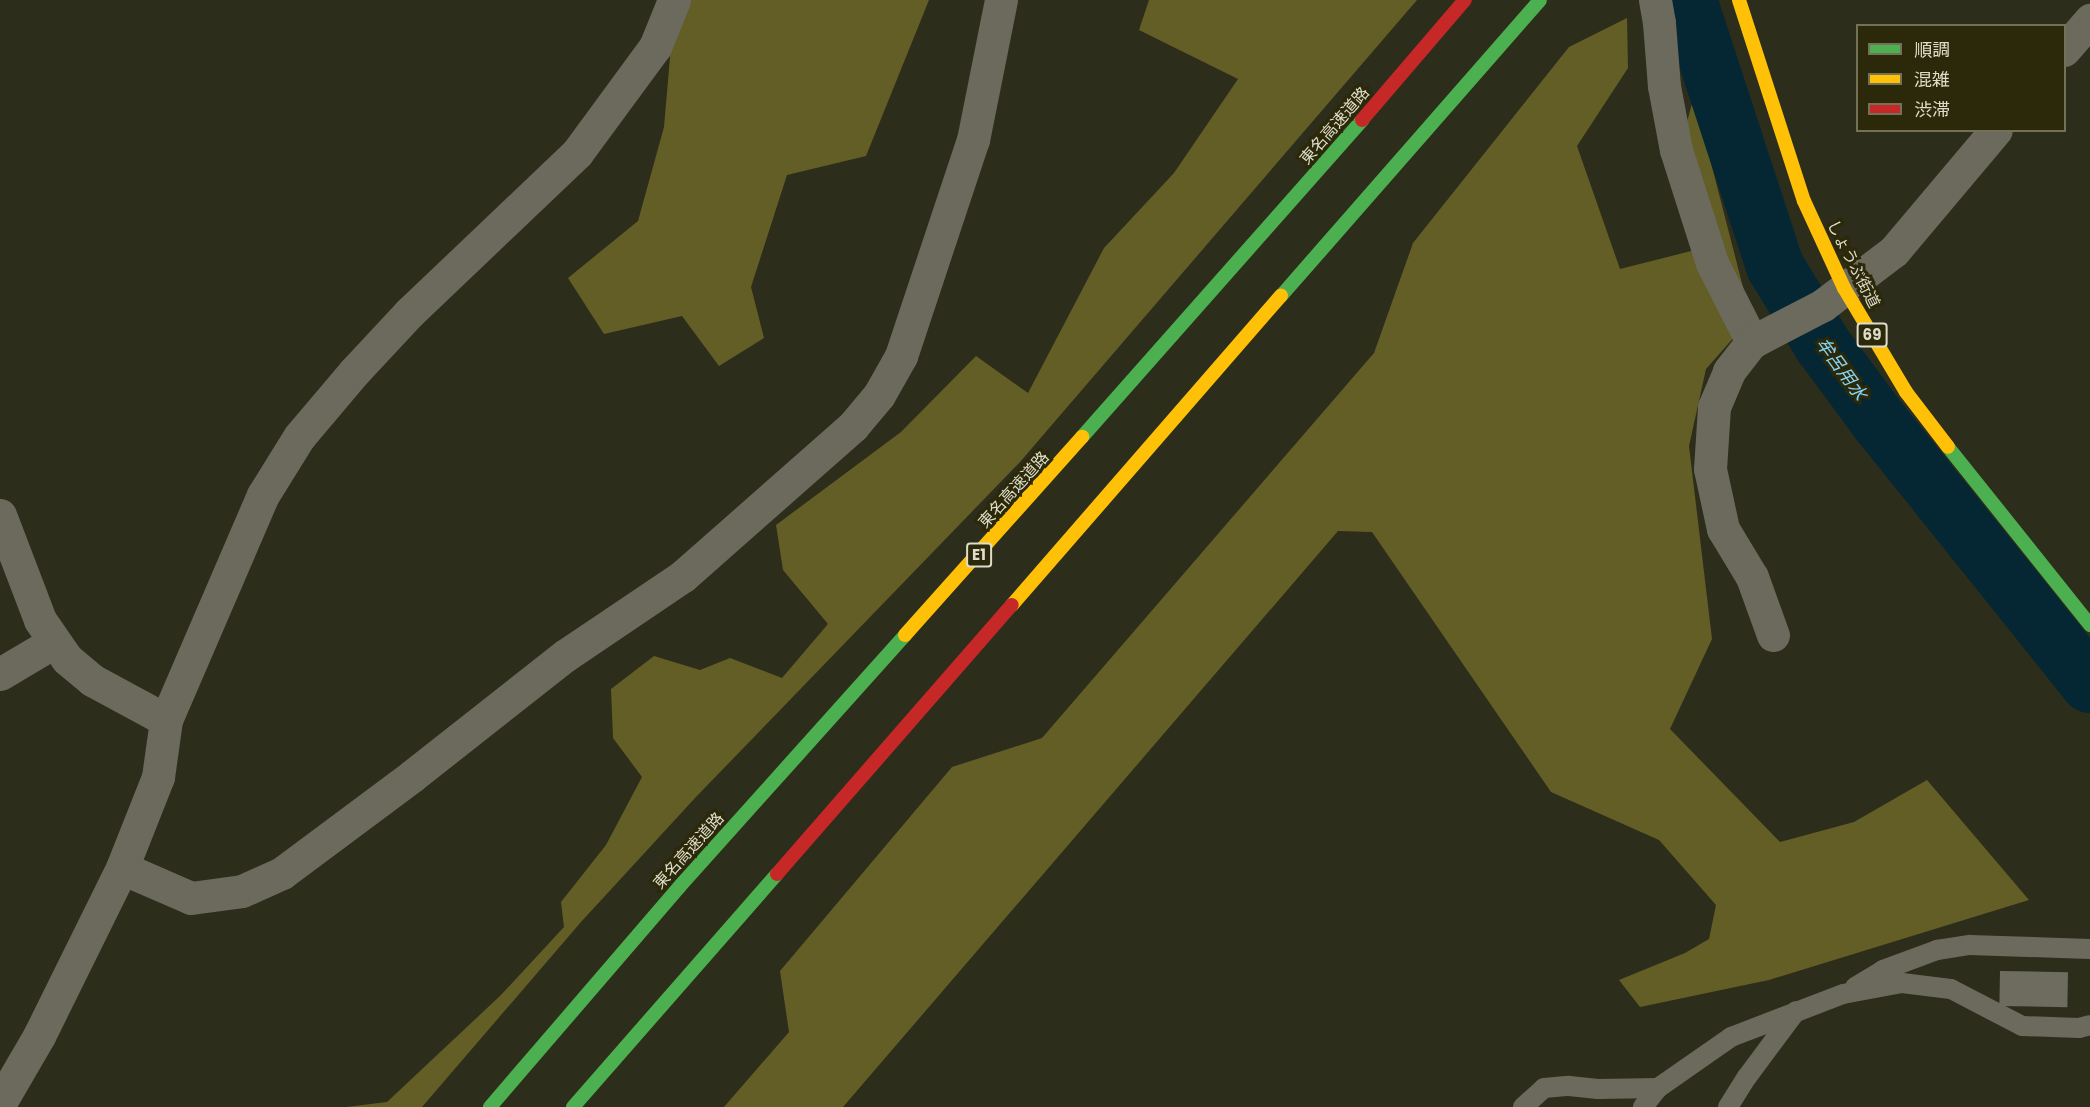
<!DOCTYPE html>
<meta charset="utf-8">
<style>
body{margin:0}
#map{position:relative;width:2090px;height:1107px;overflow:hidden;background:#2d2d1c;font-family:Poppins,"Noto Sans JP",sans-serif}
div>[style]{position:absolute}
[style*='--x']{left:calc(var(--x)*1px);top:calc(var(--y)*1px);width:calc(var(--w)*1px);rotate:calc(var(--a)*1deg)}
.forest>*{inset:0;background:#635e25}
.river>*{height:58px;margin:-29px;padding:0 29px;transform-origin:29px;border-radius:29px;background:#042733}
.building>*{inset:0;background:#6d6c5e;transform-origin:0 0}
.lane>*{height:20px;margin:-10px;padding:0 10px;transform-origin:10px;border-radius:10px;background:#6b6a5d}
.street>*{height:33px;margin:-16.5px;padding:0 16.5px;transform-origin:16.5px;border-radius:16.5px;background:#6b6a5d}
.fast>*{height:14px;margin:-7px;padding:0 7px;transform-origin:7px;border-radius:7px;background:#4caf50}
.slow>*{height:14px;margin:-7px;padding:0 7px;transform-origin:7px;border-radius:7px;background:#ffc107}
.jam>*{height:14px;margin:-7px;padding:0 7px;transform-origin:7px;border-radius:7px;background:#c62828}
span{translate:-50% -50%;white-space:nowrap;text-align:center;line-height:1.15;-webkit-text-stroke:6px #2b2909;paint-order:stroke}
.shield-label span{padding:2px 4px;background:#2b2909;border:2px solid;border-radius:4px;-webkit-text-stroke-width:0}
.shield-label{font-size:15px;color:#deddcb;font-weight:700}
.street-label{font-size:16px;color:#deddcb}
.water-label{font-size:18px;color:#87d4f9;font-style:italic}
.legend{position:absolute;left:1856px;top:24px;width:210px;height:108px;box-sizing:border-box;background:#2b2909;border:2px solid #737157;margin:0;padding:8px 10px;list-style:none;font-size:18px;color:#deddcb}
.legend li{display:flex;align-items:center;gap:12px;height:30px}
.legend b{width:30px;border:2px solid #737157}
</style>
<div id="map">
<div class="forest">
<i style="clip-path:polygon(666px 0,929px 0,866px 156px,787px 175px,751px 287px,764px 338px,719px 366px,682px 316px,604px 334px,568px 278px,638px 221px,664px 127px,674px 11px)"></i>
<i style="clip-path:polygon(1149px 0,1417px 0,1020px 462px,695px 798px,581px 922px,422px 1107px,346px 1107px,387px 1102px,501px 995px,564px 927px,561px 902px,606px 845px,642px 777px,613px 738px,611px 689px,654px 656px,700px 670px,730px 658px,782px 678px,828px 624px,783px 570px,776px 525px,901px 432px,976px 356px,1028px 393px,1104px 248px,1174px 173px,1238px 79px,1139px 30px)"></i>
<i style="clip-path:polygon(1627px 18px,1628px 68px,1577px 146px,1620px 269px,1703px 248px,1684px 132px,1694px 97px,1751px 318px,1706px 369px,1689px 446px,1712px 639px,1670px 729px,1780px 842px,1854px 822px,1927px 780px,2029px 900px,1769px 980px,1640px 1007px,1619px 980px,1685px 953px,1709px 939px,1716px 905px,1659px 840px,1551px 792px,1372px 532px,1338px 531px,843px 1107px,724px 1107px,789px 1032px,780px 971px,952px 767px,1042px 738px,1374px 353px,1413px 243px,1569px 47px)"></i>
</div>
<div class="river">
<i style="--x:1688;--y:0;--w:280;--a:71.9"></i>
<i style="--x:1775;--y:266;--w:91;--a:58.9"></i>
<i style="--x:1822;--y:344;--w:96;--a:53.5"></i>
<i style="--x:1879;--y:421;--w:337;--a:51.3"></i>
</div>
<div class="building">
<i style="left:2000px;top:971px;width:68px;height:35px;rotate:1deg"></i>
</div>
<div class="lane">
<i style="--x:1855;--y:987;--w:33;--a:-31"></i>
<i style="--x:1883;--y:970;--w:58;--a:-20.3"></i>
<i style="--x:1937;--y:950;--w:33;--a:-9"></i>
<i style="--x:1970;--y:945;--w:120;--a:1.9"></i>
<i style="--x:1523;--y:1107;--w:28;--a:-42"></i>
<i style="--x:1544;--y:1088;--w:25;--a:-5"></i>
<i style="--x:1569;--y:1086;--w:29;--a:6"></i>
<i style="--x:1598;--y:1089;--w:60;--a:-1"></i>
<i style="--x:1643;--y:1107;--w:24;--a:-52"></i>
<i style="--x:1658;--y:1088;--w:89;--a:-34.9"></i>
<i style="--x:1731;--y:1037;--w:120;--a:-21"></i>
<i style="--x:1843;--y:994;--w:60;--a:-10.6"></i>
<i style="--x:1902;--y:983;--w:49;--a:7"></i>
<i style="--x:1951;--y:989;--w:80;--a:27.5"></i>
<i style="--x:2022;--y:1026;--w:57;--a:2"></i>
<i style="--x:2079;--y:1028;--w:11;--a:-15"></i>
<i style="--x:1728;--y:1107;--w:36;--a:-58"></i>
<i style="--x:1747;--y:1077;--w:82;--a:-53.4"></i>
</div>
<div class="street">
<i style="--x:1655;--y:0;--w:23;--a:80"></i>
<i style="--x:1659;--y:23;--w:63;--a:85.5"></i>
<i style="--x:1664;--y:86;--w:65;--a:79.4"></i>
<i style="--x:1676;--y:150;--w:119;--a:72.3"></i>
<i style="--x:1712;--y:263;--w:89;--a:63.1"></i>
<i style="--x:2064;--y:50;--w:40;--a:-49"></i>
<i style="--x:0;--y:515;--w:112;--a:69.1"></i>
<i style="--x:40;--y:620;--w:47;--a:55.3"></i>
<i style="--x:67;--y:659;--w:33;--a:40"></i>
<i style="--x:92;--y:680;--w:84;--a:28.4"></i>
<i style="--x:166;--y:720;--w:58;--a:98"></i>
<i style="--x:158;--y:777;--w:98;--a:111.6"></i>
<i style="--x:122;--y:868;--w:187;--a:116.3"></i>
<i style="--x:39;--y:1036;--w:78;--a:120.2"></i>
<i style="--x:1773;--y:635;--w:62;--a:-109.9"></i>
<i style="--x:1752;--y:577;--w:56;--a:-121.1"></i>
<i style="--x:1723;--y:529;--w:61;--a:-102.2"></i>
<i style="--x:1710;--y:469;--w:62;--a:-86.3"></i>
<i style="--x:1714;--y:407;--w:39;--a:-67"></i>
<i style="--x:1729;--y:371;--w:37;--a:-52"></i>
<i style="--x:1752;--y:342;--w:80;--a:-27.5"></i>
<i style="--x:1823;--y:305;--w:89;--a:-37.3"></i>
<i style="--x:1894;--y:251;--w:158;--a:-49.9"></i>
<i style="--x:0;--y:674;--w:63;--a:-30.7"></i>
<i style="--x:166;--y:720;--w:245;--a:-66.7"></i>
<i style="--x:263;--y:495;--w:68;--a:-58.2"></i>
<i style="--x:299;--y:437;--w:85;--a:-49.8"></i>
<i style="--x:354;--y:372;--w:81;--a:-47"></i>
<i style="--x:409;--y:313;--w:232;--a:-43.6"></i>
<i style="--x:577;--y:153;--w:132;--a:-53.7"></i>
<i style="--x:655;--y:47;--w:51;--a:-68"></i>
<i style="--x:122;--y:868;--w:75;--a:23.5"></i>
<i style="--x:191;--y:898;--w:51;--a:-7.8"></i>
<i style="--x:242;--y:891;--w:44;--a:-24.2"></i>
<i style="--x:282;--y:873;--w:162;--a:-36.7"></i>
<i style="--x:412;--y:776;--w:196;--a:-38.2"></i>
<i style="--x:566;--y:655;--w:141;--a:-34"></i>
<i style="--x:683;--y:576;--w:227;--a:-41.4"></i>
<i style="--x:853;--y:426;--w:40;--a:-50"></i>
<i style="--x:879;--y:395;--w:45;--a:-60.6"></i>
<i style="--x:901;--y:356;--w:228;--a:-71.6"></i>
<i style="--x:973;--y:140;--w:143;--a:-78.7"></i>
</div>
<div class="fast">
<i style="--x:1281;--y:296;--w:393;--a:-48.8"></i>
<i style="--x:1082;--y:437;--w:423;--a:-48.5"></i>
<i style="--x:1948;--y:447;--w:228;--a:51.4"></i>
<i style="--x:490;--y:1107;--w:291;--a:-49.3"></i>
<i style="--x:680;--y:886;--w:337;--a:-48.1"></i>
<i style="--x:573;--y:1107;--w:310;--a:-48.8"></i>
</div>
<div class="slow">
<i style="--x:1739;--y:0;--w:211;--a:72.1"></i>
<i style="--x:1804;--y:201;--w:96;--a:65.3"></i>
<i style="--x:1844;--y:288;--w:121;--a:59.2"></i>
<i style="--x:1906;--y:392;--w:69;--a:52.6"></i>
<i style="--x:1012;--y:605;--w:410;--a:-49"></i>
<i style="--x:905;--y:635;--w:266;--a:-48.2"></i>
</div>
<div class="jam">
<i style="--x:1362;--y:120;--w:158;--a:-49.4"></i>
<i style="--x:777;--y:874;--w:357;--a:-48.9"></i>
</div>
<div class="shield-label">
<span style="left:1872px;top:335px">69</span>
<span style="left:979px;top:555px">E1</span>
</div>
<div class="street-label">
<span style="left:1335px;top:126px;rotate:-49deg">東名高速道路</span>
<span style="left:1853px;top:264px;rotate:63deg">しょうぶ街道</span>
<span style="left:1014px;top:490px;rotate:-48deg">東名高速道路</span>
<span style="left:689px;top:851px;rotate:-48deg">東名高速道路</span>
</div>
<div class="water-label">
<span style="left:1841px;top:369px;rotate:54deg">牟呂用水</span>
</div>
<ul class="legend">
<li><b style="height:8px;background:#4caf50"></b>順調</li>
<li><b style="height:8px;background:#ffc107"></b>混雑</li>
<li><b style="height:8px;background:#c62828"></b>渋滞</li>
</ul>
</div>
